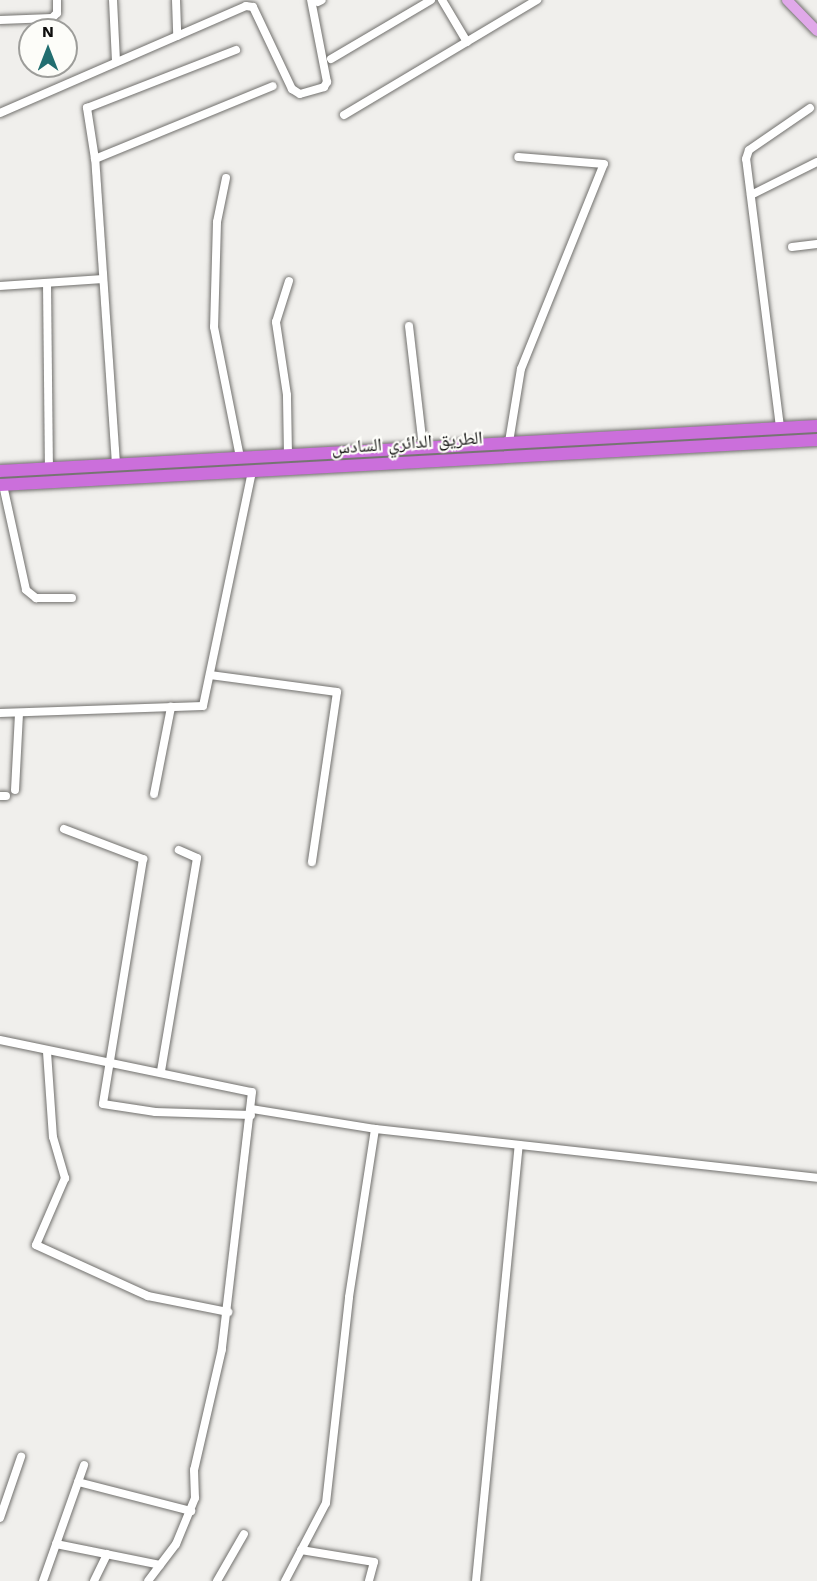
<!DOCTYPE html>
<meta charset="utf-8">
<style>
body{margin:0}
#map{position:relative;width:817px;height:1581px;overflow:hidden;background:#f0efec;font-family:"Work Sans","Noto Naskh Arabic",sans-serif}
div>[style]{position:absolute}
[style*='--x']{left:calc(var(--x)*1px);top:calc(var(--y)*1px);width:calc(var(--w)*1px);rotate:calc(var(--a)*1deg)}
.roads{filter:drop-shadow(0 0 2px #71706d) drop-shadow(0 0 2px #71706d)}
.minor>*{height:8px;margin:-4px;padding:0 4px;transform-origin:4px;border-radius:4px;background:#fff}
.major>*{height:10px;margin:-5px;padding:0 5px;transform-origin:5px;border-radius:5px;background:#e0a9e9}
.highway>*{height:12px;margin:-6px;padding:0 6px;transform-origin:6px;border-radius:6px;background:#cb6fdb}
span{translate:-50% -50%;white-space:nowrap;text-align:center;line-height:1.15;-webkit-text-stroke:4.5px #fdfdf9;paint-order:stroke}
.street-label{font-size:18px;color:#0d0d0c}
.north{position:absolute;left:18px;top:18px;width:60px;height:60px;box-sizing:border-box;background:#fdfdf9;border:2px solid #9d9d9a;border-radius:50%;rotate:0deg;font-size:16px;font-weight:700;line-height:24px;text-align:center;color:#0d0d0c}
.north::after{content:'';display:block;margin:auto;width:21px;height:27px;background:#226e70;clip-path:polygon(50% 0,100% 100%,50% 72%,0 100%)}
</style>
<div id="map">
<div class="roads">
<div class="minor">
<i style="--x:113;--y:0;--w:62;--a:87.2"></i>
<i style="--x:176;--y:0;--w:36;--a:88"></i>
<i style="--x:442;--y:0;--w:49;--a:59.2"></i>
<i style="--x:318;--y:2;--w:4;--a:-27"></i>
<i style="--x:0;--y:20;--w:52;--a:-2.2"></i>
<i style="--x:52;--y:18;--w:7;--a:-45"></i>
<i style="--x:57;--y:13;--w:13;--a:-90"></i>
<i style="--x:331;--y:59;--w:116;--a:-30.5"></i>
<i style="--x:0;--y:113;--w:268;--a:-23.5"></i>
<i style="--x:246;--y:6;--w:7;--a:8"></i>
<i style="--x:253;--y:7;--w:91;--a:64.6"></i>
<i style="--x:292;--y:89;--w:9;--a:32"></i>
<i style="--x:300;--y:94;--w:25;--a:-16"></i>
<i style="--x:324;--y:87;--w:6;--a:-59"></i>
<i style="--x:327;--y:82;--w:84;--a:-101"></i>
<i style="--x:344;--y:115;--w:225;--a:-30.8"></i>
<i style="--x:95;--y:159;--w:52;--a:-98.9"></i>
<i style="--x:87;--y:108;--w:160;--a:-21.3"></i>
<i style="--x:226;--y:178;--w:45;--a:101.6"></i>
<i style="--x:217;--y:222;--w:105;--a:91.6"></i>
<i style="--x:214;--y:327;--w:133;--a:78.7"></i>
<i style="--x:751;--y:195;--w:74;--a:-26.6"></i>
<i style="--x:792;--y:247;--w:25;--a:-7"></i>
<i style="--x:47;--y:283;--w:185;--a:89.4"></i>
<i style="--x:0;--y:286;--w:103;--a:-3.9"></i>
<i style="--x:409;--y:326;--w:122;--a:83.4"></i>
<i style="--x:780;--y:427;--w:270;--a:-97.2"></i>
<i style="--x:746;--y:159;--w:9;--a:-72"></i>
<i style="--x:749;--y:150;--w:74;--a:-34.5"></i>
<i style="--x:509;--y:442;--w:74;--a:-80.7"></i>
<i style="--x:521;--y:369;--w:221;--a:-68"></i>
<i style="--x:604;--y:164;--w:86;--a:-175.3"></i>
<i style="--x:288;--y:455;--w:60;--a:-91"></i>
<i style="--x:287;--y:395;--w:74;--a:-98.6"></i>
<i style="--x:276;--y:322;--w:43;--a:-72.4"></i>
<i style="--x:116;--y:464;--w:306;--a:-93.9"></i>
<i style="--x:95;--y:159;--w:192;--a:-22.3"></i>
<i style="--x:3;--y:485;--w:107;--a:77.6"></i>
<i style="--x:26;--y:590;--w:13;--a:39"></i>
<i style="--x:36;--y:598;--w:36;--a:0"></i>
<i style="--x:210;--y:675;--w:128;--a:7.6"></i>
<i style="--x:337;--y:692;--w:172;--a:98.4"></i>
<i style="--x:0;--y:713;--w:203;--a:-2"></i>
<i style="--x:203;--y:706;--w:239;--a:-78.2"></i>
<i style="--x:15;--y:790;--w:77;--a:-87"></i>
<i style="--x:154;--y:794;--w:89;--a:-78.9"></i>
<i style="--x:0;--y:796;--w:6;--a:0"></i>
<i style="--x:64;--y:829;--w:85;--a:20.8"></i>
<i style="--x:143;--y:859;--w:248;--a:99.3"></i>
<i style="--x:103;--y:1104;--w:53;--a:8.7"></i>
<i style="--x:155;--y:1112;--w:96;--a:1.8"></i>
<i style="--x:0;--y:1040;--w:257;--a:11.7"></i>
<i style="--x:252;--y:1092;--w:259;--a:96.7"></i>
<i style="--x:222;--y:1349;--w:124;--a:103"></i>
<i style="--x:194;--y:1470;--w:28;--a:88"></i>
<i style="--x:195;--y:1498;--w:50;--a:112.4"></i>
<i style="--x:176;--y:1544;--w:46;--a:127.1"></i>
<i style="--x:47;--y:1052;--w:85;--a:86"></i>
<i style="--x:53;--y:1137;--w:43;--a:73.7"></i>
<i style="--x:65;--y:1178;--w:73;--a:113.4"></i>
<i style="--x:36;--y:1245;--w:123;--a:24.5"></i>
<i style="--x:148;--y:1296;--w:82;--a:11.3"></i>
<i style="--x:161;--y:1071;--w:216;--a:-80.4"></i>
<i style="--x:197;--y:858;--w:20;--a:-156"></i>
<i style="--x:252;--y:1109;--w:125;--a:9.2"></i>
<i style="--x:375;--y:1129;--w:445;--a:6.3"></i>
<i style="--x:78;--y:1482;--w:117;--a:14.4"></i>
<i style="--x:0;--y:1518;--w:65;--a:-71"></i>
<i style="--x:56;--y:1544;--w:106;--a:11.4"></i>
<i style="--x:301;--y:1550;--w:74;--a:9.3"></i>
<i style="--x:374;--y:1562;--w:20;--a:105"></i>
<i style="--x:43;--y:1581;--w:123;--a:-70.5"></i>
<i style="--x:94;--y:1581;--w:30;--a:-64"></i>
<i style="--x:217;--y:1581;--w:54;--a:-60.1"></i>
<i style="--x:285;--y:1581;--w:88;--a:-62.3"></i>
<i style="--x:326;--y:1503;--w:207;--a:-83.6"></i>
<i style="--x:349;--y:1297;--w:170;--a:-81.2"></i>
<i style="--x:476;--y:1581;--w:438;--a:-84.4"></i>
</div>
<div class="major">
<i style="--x:787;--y:0;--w:43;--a:45.9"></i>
</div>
<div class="highway">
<i style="--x:0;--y:471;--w:818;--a:-3.15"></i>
<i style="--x:0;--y:485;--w:818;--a:-3.15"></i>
</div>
</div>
<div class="street-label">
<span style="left:407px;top:443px;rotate:-4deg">الطريق الدائري السادس</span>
</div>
<div class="north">N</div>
</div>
